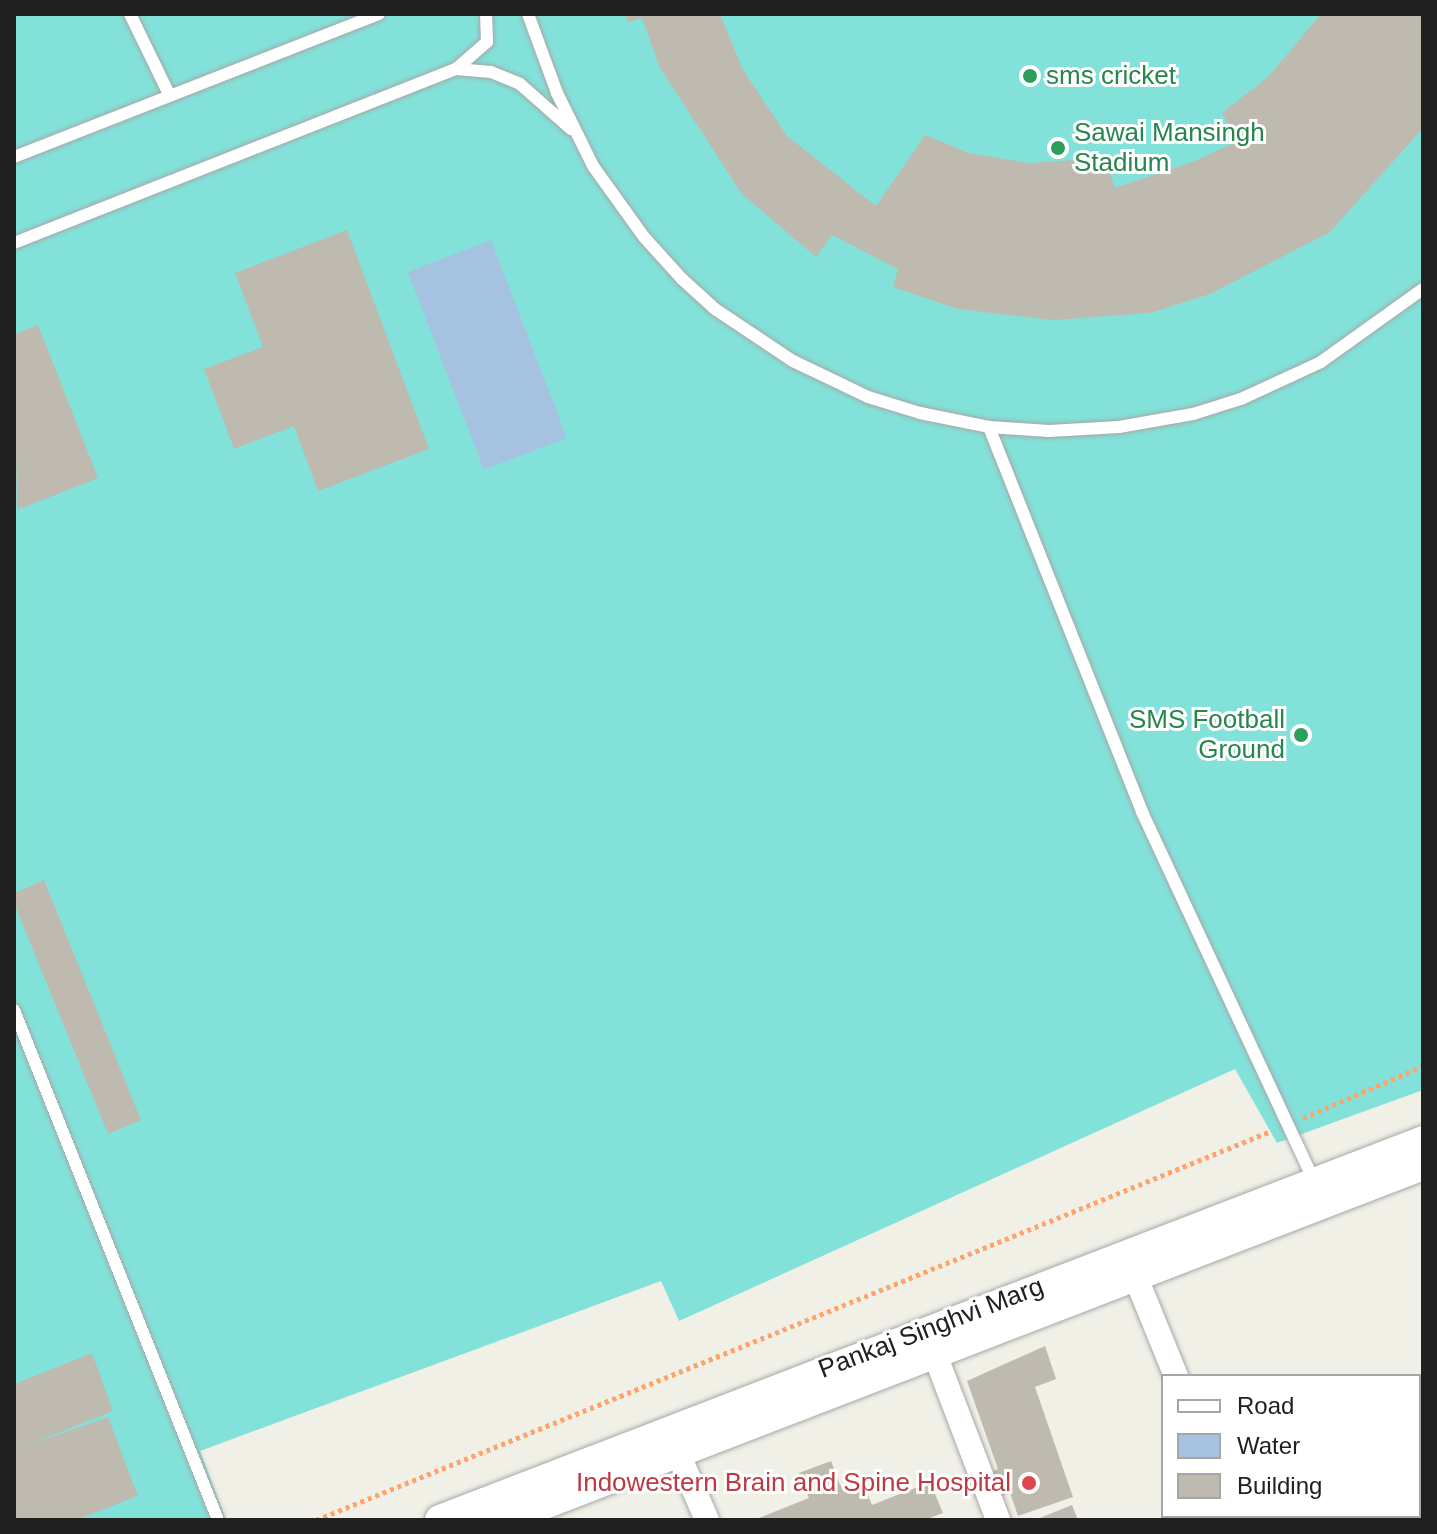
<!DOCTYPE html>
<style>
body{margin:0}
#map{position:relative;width:1437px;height:1534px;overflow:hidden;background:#f1f0e6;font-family:Helvetica,sans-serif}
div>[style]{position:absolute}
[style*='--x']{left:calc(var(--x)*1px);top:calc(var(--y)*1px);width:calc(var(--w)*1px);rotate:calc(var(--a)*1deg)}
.pitch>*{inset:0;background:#82e2d9}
.water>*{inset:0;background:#a5c2e0;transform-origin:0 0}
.building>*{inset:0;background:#bebaaf}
.path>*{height:5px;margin-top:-2.5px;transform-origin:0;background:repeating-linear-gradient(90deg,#ffa36a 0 4px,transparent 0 8px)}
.roads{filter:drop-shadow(0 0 2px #a7a7a7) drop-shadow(0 0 2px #a7a7a7)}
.service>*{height:12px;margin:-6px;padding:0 6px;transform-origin:6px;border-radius:6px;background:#fff}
.minor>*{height:24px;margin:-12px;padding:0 12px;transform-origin:12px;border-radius:12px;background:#fff}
.tertiary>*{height:30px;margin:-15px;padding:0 15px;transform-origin:15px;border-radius:15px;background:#fff}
.dots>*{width:22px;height:22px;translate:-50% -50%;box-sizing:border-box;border:4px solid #fff;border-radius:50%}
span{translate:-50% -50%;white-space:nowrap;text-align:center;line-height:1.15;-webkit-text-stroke:6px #fff;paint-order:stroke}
.leisure-label{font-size:26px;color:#27864d}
.left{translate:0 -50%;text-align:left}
.right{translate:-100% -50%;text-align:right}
.street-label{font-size:26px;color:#202020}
.health-label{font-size:26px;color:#be3a42}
.frame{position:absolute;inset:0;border:16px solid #202020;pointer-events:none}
.legend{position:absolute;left:1161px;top:1374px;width:260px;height:144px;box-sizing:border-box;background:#fff;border:2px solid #a6a6a6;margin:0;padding:10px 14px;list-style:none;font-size:24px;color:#202020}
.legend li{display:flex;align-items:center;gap:16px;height:40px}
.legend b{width:40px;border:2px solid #a6a6a6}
</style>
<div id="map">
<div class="pitch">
<i style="clip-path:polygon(14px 14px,1423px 14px,1423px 1090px,1277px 1143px,1235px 1069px,679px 1321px,661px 1281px,200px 1451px,226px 1520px,14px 1520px)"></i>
</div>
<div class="water">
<i style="left:491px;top:240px;width:212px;height:89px;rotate:69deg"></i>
</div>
<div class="building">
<i style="clip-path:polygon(625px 14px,720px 14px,743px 70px,787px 136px,876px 206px,925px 135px,969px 153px,1029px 163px,1105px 158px,1115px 188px,1195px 161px,1238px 141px,1222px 113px,1269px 76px,1321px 14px,1423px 14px,1423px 128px,1330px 232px,1210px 294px,1150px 313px,1053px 320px,958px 309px,893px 287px,898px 269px,832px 235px,816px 257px,742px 194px,660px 68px,642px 18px,628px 22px)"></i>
<i style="clip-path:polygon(347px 230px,429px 449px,318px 491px,294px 426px,234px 449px,204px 369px,263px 347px,235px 273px)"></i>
<i style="clip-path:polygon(38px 325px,98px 478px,17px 510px,14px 335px)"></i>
<i style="clip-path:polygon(44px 880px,141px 1120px,108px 1134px,14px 903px,14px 893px)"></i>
<i style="clip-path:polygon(1045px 1346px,1056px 1379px,1035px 1387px,1073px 1497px,1018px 1516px,1010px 1493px,995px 1499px,986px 1474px,998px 1469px,967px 1381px)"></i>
<i style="clip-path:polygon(92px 1353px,113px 1411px,26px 1446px,108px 1417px,138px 1496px,76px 1520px,14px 1520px,14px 1384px)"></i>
<i style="clip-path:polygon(831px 1461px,840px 1485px,861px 1478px,872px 1505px,930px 1482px,943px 1513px,924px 1520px,754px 1520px,809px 1498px,799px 1473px)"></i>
<i style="clip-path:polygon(1072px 1505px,1078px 1520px,1035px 1520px)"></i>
</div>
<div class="path">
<i style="--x:1303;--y:1118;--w:131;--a:-23.4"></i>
<i style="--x:316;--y:1520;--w:1031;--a:-22.16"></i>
</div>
<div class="roads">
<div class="service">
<i style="--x:130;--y:14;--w:91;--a:64"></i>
<i style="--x:528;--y:14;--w:84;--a:69.8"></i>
<i style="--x:557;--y:93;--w:81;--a:63.7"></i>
<i style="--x:593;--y:166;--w:87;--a:54.3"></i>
<i style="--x:644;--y:237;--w:57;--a:47.9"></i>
<i style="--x:682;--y:279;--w:45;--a:42.3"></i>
<i style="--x:715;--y:309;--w:94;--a:33.7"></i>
<i style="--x:793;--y:361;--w:83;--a:25.6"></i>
<i style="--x:868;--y:397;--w:54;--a:17.1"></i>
<i style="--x:920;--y:413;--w:70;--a:11.5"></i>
<i style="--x:989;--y:427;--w:60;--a:3.8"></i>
<i style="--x:1049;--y:431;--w:70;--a:-3.3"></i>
<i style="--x:1119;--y:427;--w:75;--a:-10"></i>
<i style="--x:1193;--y:414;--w:50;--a:-17.4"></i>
<i style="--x:1241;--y:399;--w:88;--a:-24.8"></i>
<i style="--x:1321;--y:362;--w:125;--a:-35.6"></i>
<i style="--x:456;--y:69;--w:41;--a:-41.1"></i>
<i style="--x:487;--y:42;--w:28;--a:-92"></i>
<i style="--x:14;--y:157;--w:392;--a:-21.4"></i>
<i style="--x:14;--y:243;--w:475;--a:-21.5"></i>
<i style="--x:456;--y:69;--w:35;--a:5"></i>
<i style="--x:491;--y:72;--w:31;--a:22"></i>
<i style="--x:520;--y:84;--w:68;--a:41.4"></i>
<i style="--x:989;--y:427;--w:414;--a:68.3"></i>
<i style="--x:1142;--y:812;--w:409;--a:65"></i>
<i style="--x:14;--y:1010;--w:549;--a:68.2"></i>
</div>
<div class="minor">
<i style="--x:1136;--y:1278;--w:106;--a:67.8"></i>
<i style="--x:934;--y:1352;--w:180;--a:69.1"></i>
<i style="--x:677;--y:1451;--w:75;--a:66.5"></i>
<i style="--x:1419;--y:1481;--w:4;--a:-27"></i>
<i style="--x:1233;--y:1516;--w:4;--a:63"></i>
<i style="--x:1320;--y:1520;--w:11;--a:-22"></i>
</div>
<div class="tertiary">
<i style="--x:440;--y:1520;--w:1054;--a:-21.08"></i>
<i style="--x:503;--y:1520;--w:986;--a:-21.1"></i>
</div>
</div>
<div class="dots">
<i style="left:1030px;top:76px;background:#2e9e5b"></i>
<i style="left:1058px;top:148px;background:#2e9e5b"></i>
<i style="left:1301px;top:735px;background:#2e9e5b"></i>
<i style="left:1029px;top:1483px;background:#e0444e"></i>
</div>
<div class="leisure-label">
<span class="left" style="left:1046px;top:76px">sms cricket</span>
<span class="left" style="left:1074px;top:148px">Sawai Mansingh<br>Stadium</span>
<span class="right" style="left:1285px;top:735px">SMS Football<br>Ground</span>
</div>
<div class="street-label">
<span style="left:931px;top:1328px;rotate:-21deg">Pankaj Singhvi Marg</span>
</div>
<div class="health-label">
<span class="right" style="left:1011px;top:1483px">Indowestern Brain and Spine Hospital</span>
</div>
<div class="frame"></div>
<ul class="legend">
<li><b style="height:10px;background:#fff"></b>Road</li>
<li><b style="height:22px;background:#a5c2e0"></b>Water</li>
<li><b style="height:22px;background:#bebaaf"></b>Building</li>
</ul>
</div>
